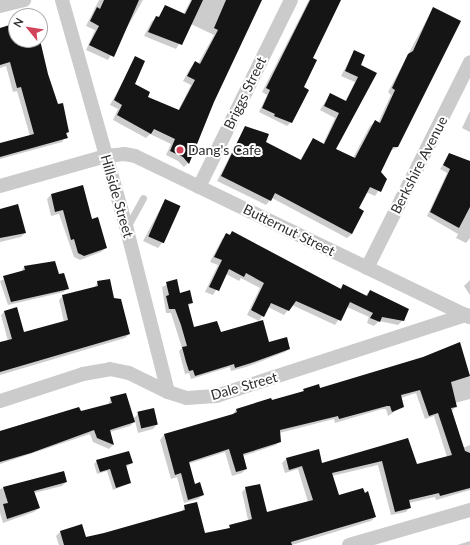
<!DOCTYPE html>
<style>
body{margin:0}
#map{position:relative;width:470px;height:545px;overflow:hidden;background:#fff;font-family:Lato,sans-serif}
div>[style]{position:absolute}
[style*='--x']{left:calc(var(--x)*1px);top:calc(var(--y)*1px);width:calc(var(--w)*1px);rotate:calc(var(--a)*1deg)}
.shadow>*{inset:0;background:#0003}
.building>*{inset:0;background:#151515;transform-origin:0 0}
.service>*{height:7px;margin:-3.5px;padding:0 3.5px;transform-origin:3.5px;border-radius:3.5px;background:#cbcbcb}
.minor>*{height:14px;margin:-7px;padding:0 7px;transform-origin:7px;border-radius:7px;background:#cbcbcb}
.dots>*{width:11px;height:11px;translate:-50% -50%;box-sizing:border-box;border:2px solid #fff;border-radius:50%}
span{translate:-50% -50%;white-space:nowrap;text-align:center;line-height:1.15;-webkit-text-stroke:4px #fff;paint-order:stroke}
.street-label{font-size:14px;color:#2e2e2e}
.poi-label{font-size:14px;color:#2e2e2e}
.left{translate:0 -50%;text-align:left}
.north{position:absolute;left:8px;top:8px;width:40px;height:40px;box-sizing:border-box;background:#fff;border:1px solid #ababab;border-radius:50%;rotate:300deg;font-size:11px;font-weight:700;line-height:16px;text-align:center;color:#2e2e2e}
.north::after{content:'';display:block;margin:auto;width:14px;height:18px;background:#d24359;clip-path:polygon(50% 0,100% 100%,50% 72%,0 100%)}
</style>
<div id="map">
<div class="shadow">
<i style="clip-path:polygon(99px 0,143px 0,108px 60px,86px 50px,95px 30px,86px 26px)"></i>
<i style="clip-path:polygon(191px 0,260px 0,213px 101px,188px 163px,184px 167px,178px 161px,166px 155px,171px 144px,150px 134px,146px 138px,113px 120px,118px 109px,110px 105px,136px 58px,133px 84px,147px 97px,178px 111px,191px 85px,183px 81px,191px 67px,195px 63px,198px 64px,214px 35px,191px 24px,176px 49px,144px 36px,152px 21px,158px 18px,165px 6px,183px 15px)"></i>
<i style="clip-path:polygon(309px 0,340px 0,312px 59px,291px 122px,287px 126px,259px 112px,267px 95px,262px 92px)"></i>
<i style="clip-path:polygon(433px 8px,398px 147px,390px 151px,380px 172px,386px 179px,375px 196px,366px 192px,358px 209px,352px 234px,347px 238px,272px 198px,266px 205px,217px 181px,245px 127px,264px 142px,300px 160px,313px 139px,323px 144px,335px 118px,320px 110px,330px 94px,345px 102px,355px 82px,341px 76px,354px 51px,360px 65px,375px 73px,335px 149px,353px 158px,370px 126px,375px 122px,378px 123px,391px 95px,388px 92px)"></i>
<i style="clip-path:polygon(16px 25px,16px 40px,38px 40px,47px 74px,68px 132px,62px 142px,0 159px,0 144px,30px 136px,17px 91px,13px 92px,6px 66px,0 68px,0 29px)"></i>
<i style="clip-path:polygon(470px 111px,470px 132px,462px 128px)"></i>
<i style="clip-path:polygon(450px 154px,470px 162px,470px 238px,466px 243px,456px 238px,458px 234px,427px 216px,447px 173px,440px 169px)"></i>
<i style="clip-path:polygon(83px 187px,91px 220px,106px 248px,101px 252px,80px 260px,74px 257px,59px 214px,51px 216px,47px 199px,51px 195px)"></i>
<i style="clip-path:polygon(165px 200px,162px 243px,158px 248px,143px 241px)"></i>
<i style="clip-path:polygon(0 210px,25px 233px,21px 237px,0 242px)"></i>
<i style="clip-path:polygon(232px 233px,339px 290px,343px 286px,365px 296px,370px 291px,403px 320px,398px 325px,379px 321px,374px 326px,367px 323px,369px 317px,347px 307px,335px 325px,292px 305px,284px 315px,268px 307px,259px 321px,247px 315px,260px 288px,241px 278px,239px 281px,226px 274px,213px 295px,205px 292px,218px 265px,210px 262px,222px 239px)"></i>
<i style="clip-path:polygon(24px 267px,59px 275px,67px 288px,64px 292px,8px 305px,0 281px,21px 272px)"></i>
<i style="clip-path:polygon(470px 280px,470px 295px,464px 286px)"></i>
<i style="clip-path:polygon(176px 281px,179px 294px,192px 303px,188px 306px,194px 328px,289px 349px,285px 352px,246px 367px,231px 371px,230px 367px,191px 379px,189px 373px,185px 374px,179px 351px,182px 348px,171px 313px,166px 313px,162px 287px)"></i>
<i style="clip-path:polygon(98px 282px,114px 299px,129px 334px,125px 338px,0 375px,0 343px,8px 341px,1px 315px,5px 311px,24px 334px,64px 322px,59px 300px,63px 296px,94px 288px)"></i>
<i style="clip-path:polygon(459px 343px,470px 378px,470px 399px,455px 403px,456px 406px,452px 411px,463px 448px,470px 445px,470px 490px,436px 500px,435px 497px,409px 503px,410px 507px,406px 512px,391px 515px,378px 465px,332px 476px,338px 497px,375px 517px,371px 521px,292px 545px,59px 545px,56px 536px,60px 532px,85px 538px,105px 534px,181px 513px,185px 506px,205px 534px,226px 529px,248px 520px,242px 492px,246px 488px,266px 514px,308px 502px,298px 469px,285px 473px,282px 463px,286px 459px,318px 450px,322px 464px,408px 439px,416px 465px,447px 457px,434px 416px,425px 419px,416px 393px,401px 398px,403px 406px,388px 416px,386px 409px,382px 409px,335px 423px,334px 419px,279px 433px,280px 441px,276px 445px,243px 456px,246px 469px,242px 473px,232px 476px,225px 452px,188px 464px,194px 485px,203px 495px,198px 499px,184px 503px,177px 477px,171px 479px,160px 440px,164px 435px,232px 415px,236px 410px,300px 394px,304px 390px,319px 389px,423px 358px)"></i>
<i style="clip-path:polygon(111px 398px,133px 419px,138px 414px,157px 424px,153px 429px,138px 433px,135px 421px,130px 426px,110px 432px,113px 445px,109px 449px,93px 442px,90px 434px,0 464px,0 431px,78px 408px,80px 413px,108px 405px)"></i>
<i style="clip-path:polygon(97px 461px,132px 463px,126px 467px,130px 483px,113px 490px,107px 471px,97px 474px,94px 464px)"></i>
<i style="clip-path:polygon(64px 472px,66px 482px,62px 486px,34px 493px,39px 508px,34px 512px,3px 523px,0 513px,0 489px)"></i>
<i style="clip-path:polygon(470px 541px,470px 545px,457px 545px)"></i>
</div>
<div class="building">
<i style="clip-path:polygon(104px 0,139px 0,114px 57px,89px 45px,99px 26px,90px 21px,97px 7px,100px 9px)"></i>
<i style="clip-path:polygon(192px 0,203px 0,182px 45px,148px 32px,156px 16px,159px 17px,165px 5px,185px 14px)"></i>
<i style="clip-path:polygon(226px 0,262px 0,214px 102px,189px 164px,183px 157px,170px 151px,175px 139px,154px 129px,151px 134px,117px 115px,122px 105px,114px 100px,135px 56px,145px 61px,135px 84px,150px 92px,148px 97px,179px 110px,195px 80px,187px 76px,195px 61px,200px 64px,218px 30px,214px 28px)"></i>
<i style="clip-path:polygon(310px 0,341px 0,313px 58px,317px 60px,304px 87px,309px 90px,292px 123px,274px 116px,275px 114px,262px 108px,270px 90px,266px 88px)"></i>
<i style="clip-path:polygon(433px 7px,461px 21px,398px 147px,393px 147px,381px 172px,387px 179px,381px 192px,370px 187px,359px 208px,364px 211px,352px 234px,275px 193px,271px 201px,221px 176px,245px 126px,269px 134px,266px 142px,301px 160px,313px 138px,324px 144px,339px 113px,324px 106px,330px 93px,346px 101px,358px 77px,345px 71px,354px 50px,365px 55px,361px 65px,377px 73px,336px 149px,355px 158px,375px 120px,380px 123px,395px 90px,392px 88px,408px 54px,413px 51px)"></i>
<i style="clip-path:polygon(16px 23px,16px 40px,40px 40px,48px 74px,58px 104px,63px 103px,69px 132px,66px 133px,68px 138px,0 157px,0 143px,34px 134px,21px 87px,17px 88px,10px 62px,0 65px,0 28px)"></i>
<i style="clip-path:polygon(449px 153px,470px 161px,470px 207px,459px 228px,430px 212px,450px 169px,443px 165px)"></i>
<i style="clip-path:polygon(83px 185px,92px 219px,98px 217px,107px 248px,84px 256px,78px 253px,74px 239px,71px 240px,63px 210px,55px 212px,51px 194px)"></i>
<i style="left:165px;top:199px;width:17px;height:41px;rotate:24deg"></i>
<i style="clip-path:polygon(18px 204px,26px 233px,0 238px,0 209px)"></i>
<i style="clip-path:polygon(232px 231px,341px 289px,343px 284px,367px 296px,370px 290px,409px 309px,404px 321px,382px 317px,380px 322px,370px 318px,373px 313px,350px 302px,341px 321px,296px 301px,289px 311px,271px 303px,264px 317px,251px 310px,264px 283px,246px 273px,244px 277px,229px 269px,219px 291px,209px 287px,222px 260px,214px 257px,226px 233px,230px 235px)"></i>
<i style="clip-path:polygon(55px 261px,59px 274px,64px 273px,69px 289px,11px 302px,3px 276px,25px 270px,24px 266px)"></i>
<i style="clip-path:polygon(110px 279px,114px 298px,121px 299px,130px 334px,0 372px,0 342px,12px 339px,4px 311px,17px 307px,24px 332px,68px 320px,62px 295px,98px 286px,97px 281px)"></i>
<i style="clip-path:polygon(177px 279px,180px 293px,190px 290px,193px 303px,188px 304px,194px 327px,217px 321px,221px 332px,263px 320px,269px 342px,287px 337px,290px 349px,251px 363px,235px 368px,234px 364px,195px 376px,193px 370px,189px 371px,186px 362px,182px 347px,187px 346px,181px 325px,175px 309px,169px 309px,166px 296px,169px 295px,166px 282px)"></i>
<i style="clip-path:polygon(460px 342px,470px 376px,451px 382px,457px 407px,451px 408px,465px 451px,470px 453px,470px 488px,440px 496px,439px 493px,409px 500px,411px 508px,395px 512px,382px 461px,332px 473px,339px 495px,363px 488px,365px 493px,368px 491px,376px 517px,291px 542px,292px 545px,64px 545px,60px 531px,82px 524px,86px 537px,104px 533px,185px 510px,184px 505px,197px 502px,205px 533px,230px 528px,229px 525px,252px 519px,245px 487px,260px 484px,267px 512px,313px 500px,302px 466px,289px 470px,286px 458px,319px 449px,322px 463px,408px 438px,417px 464px,452px 455px,438px 413px,429px 416px,420px 390px,401px 395px,404px 407px,392px 412px,390px 406px,387px 406px,339px 419px,338px 416px,280px 430px,281px 442px,243px 454px,247px 469px,236px 472px,229px 449px,189px 462px,195px 484px,200px 482px,204px 495px,188px 500px,181px 473px,175px 475px,164px 434px,233px 414px,237px 412px,236px 409px,271px 398px,272px 400px,304px 391px,303px 389px,319px 384px,320px 388px,423px 357px)"></i>
<i style="clip-path:polygon(126px 393px,135px 422px,110px 430px,114px 445px,97px 438px,94px 430px,31px 453px,0 462px,0 431px,79px 407px,81px 411px,112px 403px,110px 397px)"></i>
<i style="left:154px;top:408px;width:17px;height:17px;rotate:77deg"></i>
<i style="clip-path:polygon(129px 451px,133px 463px,126px 465px,131px 483px,116px 488px,110px 469px,100px 472px,96px 460px)"></i>
<i style="clip-path:polygon(64px 471px,67px 482px,34px 491px,40px 508px,7px 519px,3px 504px,8px 503px,3px 487px)"></i>
</div>
<div class="service">
<i style="--x:127;--y:227;--w:33;--a:-61"></i>
</div>
<div class="minor">
<i style="--x:62;--y:0;--w:239;--a:74.2"></i>
<i style="--x:127;--y:230;--w:167;--a:75.8"></i>
<i style="--x:0;--y:6;--w:25;--a:-14"></i>
<i style="--x:0;--y:186;--w:110;--a:-15.8"></i>
<i style="--x:106;--y:156;--w:18;--a:-6"></i>
<i style="--x:124;--y:154;--w:11;--a:10"></i>
<i style="--x:135;--y:156;--w:372;--a:25.7"></i>
<i style="--x:199;--y:187;--w:208;--a:-63.8"></i>
<i style="--x:367;--y:268;--w:230;--a:-63.4"></i>
<i style="--x:0;--y:401;--w:87;--a:-18"></i>
<i style="--x:83;--y:374;--w:27;--a:-10"></i>
<i style="--x:110;--y:369;--w:19;--a:12"></i>
<i style="--x:129;--y:373;--w:43;--a:26"></i>
<i style="--x:168;--y:392;--w:19;--a:18"></i>
<i style="--x:186;--y:398;--w:30;--a:-4"></i>
<i style="--x:216;--y:396;--w:263;--a:-18"></i>
<i style="--x:349;--y:545;--w:126;--a:-16.1"></i>
</div>
<div class="dots">
<i style="left:180px;top:150px;background:#d24359"></i>
</div>
<div class="street-label">
<span style="left:245px;top:93px;rotate:-64deg">Briggs Street</span>
<span style="left:419px;top:165px;rotate:-63deg">Berkshire Avenue</span>
<span style="left:117px;top:196px;rotate:74deg">Hillside Street</span>
<span style="left:289px;top:230px;rotate:26deg">Butternut Street</span>
<span style="left:244px;top:386px;rotate:-16deg">Dale Street</span>
</div>
<div class="poi-label">
<span class="left" style="left:188px;top:150px">Dang's Cafe</span>
</div>
<div class="north">N</div>
</div>
